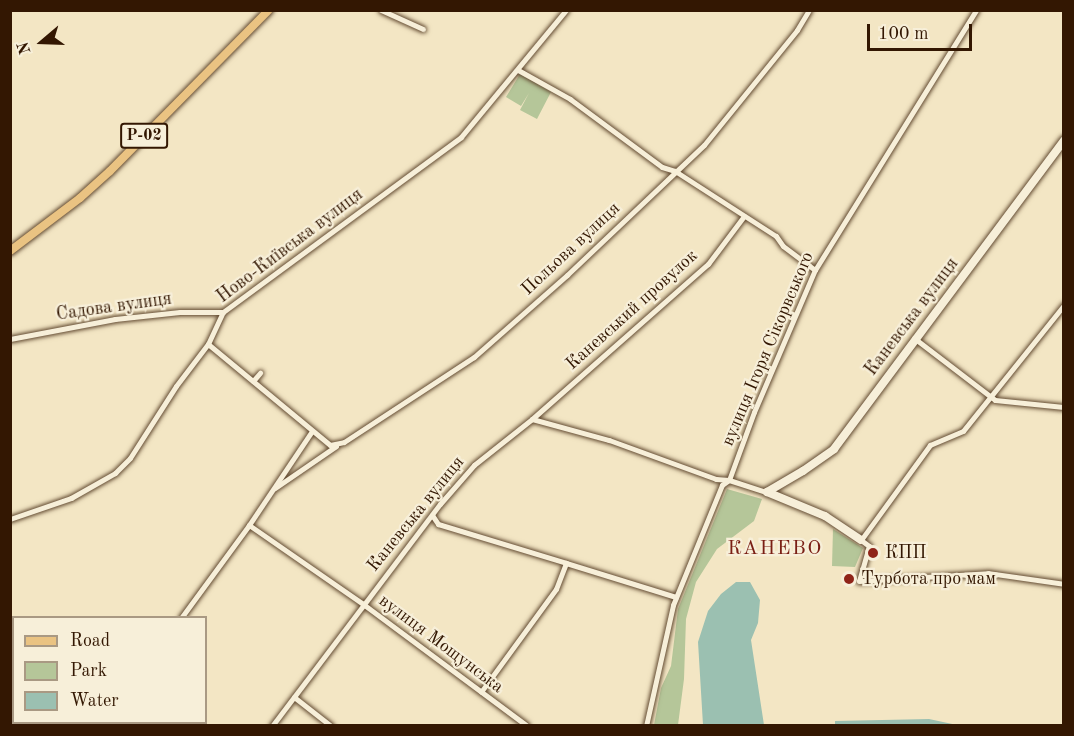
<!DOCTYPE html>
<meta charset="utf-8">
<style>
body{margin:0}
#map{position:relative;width:1074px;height:736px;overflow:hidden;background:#f3e6c4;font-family:"Old Standard TT",serif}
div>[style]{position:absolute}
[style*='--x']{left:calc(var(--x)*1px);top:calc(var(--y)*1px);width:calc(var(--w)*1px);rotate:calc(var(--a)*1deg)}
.green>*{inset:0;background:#b5c699}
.water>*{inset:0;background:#9bc0b1}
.roads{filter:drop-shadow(0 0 2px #634b32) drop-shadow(0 0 2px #634b32)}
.street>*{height:5px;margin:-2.5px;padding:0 2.5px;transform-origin:2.5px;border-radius:2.5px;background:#f7efd9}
.secondary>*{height:8px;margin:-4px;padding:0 4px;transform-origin:4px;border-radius:4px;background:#f7efd9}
.primary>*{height:8px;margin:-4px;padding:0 4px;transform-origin:4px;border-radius:4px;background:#eac382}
.dots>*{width:16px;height:16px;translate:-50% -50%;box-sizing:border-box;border:3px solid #f7efd9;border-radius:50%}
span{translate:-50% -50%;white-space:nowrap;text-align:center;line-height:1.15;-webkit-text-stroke:4.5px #f7efd9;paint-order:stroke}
.shield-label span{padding:2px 4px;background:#f7efd9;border:2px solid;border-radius:4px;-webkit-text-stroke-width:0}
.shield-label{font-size:16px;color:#331702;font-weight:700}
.street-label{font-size:18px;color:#331702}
.poi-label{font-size:18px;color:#331702}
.left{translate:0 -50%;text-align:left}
.neighbourhood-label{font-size:20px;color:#7a1f14;letter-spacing:1.5px}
.frame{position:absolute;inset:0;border:12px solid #331702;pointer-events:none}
.legend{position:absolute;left:12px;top:616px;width:195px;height:108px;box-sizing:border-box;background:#f7efd9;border:2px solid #a99983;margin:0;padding:8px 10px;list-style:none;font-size:18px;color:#331702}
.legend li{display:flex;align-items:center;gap:12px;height:30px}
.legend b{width:30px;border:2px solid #a99983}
.north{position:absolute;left:12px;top:12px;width:60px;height:60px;-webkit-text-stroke:4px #f7efd9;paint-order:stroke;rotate:251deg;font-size:16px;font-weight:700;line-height:24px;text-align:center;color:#331702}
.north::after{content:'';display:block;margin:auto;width:21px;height:27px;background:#331702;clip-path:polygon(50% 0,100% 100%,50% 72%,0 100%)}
.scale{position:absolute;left:867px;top:24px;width:105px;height:27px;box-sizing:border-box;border:3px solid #331702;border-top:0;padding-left:8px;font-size:18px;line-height:21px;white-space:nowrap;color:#331702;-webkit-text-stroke:4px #f7efd9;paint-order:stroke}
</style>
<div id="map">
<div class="green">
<i style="clip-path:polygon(520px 74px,551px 92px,537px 119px,520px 110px,529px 93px,521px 106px,506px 97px)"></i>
<i style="clip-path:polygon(727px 489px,762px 499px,754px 521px,717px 549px,696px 582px,686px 619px,684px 679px,678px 725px,654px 725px,661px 688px,671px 666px,678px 609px)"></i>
<i style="clip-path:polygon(833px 529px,863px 548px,855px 567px,832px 566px)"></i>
</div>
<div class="water">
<i style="clip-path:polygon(736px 582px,750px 582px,760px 600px,758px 623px,751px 640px,764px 725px,703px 725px,698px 642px,708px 611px,721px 594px)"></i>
<i style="clip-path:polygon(929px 719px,957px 725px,835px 725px,835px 721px)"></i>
</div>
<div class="roads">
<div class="street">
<i style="--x:381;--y:10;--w:46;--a:24.3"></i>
<i style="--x:518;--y:70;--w:60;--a:29.1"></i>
<i style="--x:570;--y:99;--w:114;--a:36.5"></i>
<i style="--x:662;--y:167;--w:14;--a:17"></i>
<i style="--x:675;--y:171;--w:120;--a:32.8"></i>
<i style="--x:776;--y:236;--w:12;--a:55"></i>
<i style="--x:783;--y:246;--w:40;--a:37"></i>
<i style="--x:1064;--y:305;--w:161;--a:128.7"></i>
<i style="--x:963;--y:431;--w:36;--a:157"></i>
<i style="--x:930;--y:445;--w:117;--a:126"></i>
<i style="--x:861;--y:540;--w:10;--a:37"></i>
<i style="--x:869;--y:546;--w:36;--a:106"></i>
<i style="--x:859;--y:581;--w:129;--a:-3.5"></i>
<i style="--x:988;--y:573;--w:77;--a:8.2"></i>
<i style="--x:914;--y:338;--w:102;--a:37.4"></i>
<i style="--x:995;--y:400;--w:69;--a:5.8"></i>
<i style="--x:10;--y:339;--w:107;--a:-10.8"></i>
<i style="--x:115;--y:319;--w:65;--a:-6.1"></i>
<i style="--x:180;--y:312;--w:43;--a:0"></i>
<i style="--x:208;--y:344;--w:158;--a:39.6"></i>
<i style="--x:330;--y:445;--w:14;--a:-12"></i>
<i style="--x:344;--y:442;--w:155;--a:-33.2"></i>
<i style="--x:474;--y:357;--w:124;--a:-41.4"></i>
<i style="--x:567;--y:275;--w:189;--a:-43.5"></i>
<i style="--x:704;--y:145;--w:148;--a:-51"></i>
<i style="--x:797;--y:30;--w:23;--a:-59"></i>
<i style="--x:253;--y:381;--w:11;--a:-49"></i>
<i style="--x:532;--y:419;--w:235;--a:-41.4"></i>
<i style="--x:708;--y:264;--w:60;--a:-53.1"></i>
<i style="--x:275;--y:488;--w:74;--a:-34.5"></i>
<i style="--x:432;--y:515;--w:11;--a:56"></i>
<i style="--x:438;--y:524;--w:134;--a:16.9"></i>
<i style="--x:566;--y:563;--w:28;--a:111"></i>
<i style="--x:556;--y:589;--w:127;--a:126.1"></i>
<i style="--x:10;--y:519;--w:65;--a:-19"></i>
<i style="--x:71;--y:498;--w:51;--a:-29.6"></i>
<i style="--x:115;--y:473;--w:21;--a:-45"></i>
<i style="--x:130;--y:458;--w:85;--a:-57.4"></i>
<i style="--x:176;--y:386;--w:53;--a:-52.7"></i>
<i style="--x:208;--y:344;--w:35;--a:-65"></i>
<i style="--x:223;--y:312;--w:295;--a:-36.3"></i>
<i style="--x:461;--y:137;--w:165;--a:-50.4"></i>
<i style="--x:249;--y:525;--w:139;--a:34.7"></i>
<i style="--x:363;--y:604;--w:204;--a:36.6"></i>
<i style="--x:566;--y:563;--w:115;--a:17.2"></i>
<i style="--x:181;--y:618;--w:115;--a:-53.8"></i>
<i style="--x:249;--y:525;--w:113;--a:-56.2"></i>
<i style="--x:294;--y:697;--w:47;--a:38.1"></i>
<i style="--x:102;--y:726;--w:5;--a:-53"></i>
<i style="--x:272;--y:726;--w:278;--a:-52.9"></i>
<i style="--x:440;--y:504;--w:52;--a:-48.9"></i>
<i style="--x:474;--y:465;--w:74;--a:-38.4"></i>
<i style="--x:532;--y:419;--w:80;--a:15.3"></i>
<i style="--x:609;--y:440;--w:114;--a:20"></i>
<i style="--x:716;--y:479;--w:13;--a:4"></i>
<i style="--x:729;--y:480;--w:40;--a:18"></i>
<i style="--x:646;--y:726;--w:124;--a:-77.4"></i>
<i style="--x:673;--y:605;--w:130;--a:-67.8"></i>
<i style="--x:722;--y:485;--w:9;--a:-36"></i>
<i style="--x:729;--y:480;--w:72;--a:-69.8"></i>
<i style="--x:754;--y:412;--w:155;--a:-66.8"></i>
<i style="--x:815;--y:270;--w:306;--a:-58.2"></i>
</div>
<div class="secondary">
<i style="--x:767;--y:492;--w:42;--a:-30.3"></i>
<i style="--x:803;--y:471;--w:38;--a:-35"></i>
<i style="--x:834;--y:449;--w:385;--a:-53.3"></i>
<i style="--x:767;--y:492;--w:63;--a:22.5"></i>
<i style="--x:825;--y:516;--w:43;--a:33.7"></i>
</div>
<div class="primary">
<i style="--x:10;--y:251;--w:88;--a:-37.1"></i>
<i style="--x:80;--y:198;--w:40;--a:-42"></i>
<i style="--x:110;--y:171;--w:226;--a:-45.4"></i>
</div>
</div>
<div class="dots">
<i style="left:873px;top:553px;background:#8f2418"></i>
<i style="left:849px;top:579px;background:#8f2418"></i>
</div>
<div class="shield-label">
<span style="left:144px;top:136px">Р-02</span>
</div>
<div class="street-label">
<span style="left:290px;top:246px;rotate:-37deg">Ново-Київська вулиця</span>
<span style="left:571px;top:249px;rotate:-43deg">Польова вулиця</span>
<span style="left:114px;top:307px;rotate:-8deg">Садова вулиця</span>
<span style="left:632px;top:310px;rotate:-42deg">Каневський провулок</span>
<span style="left:912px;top:317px;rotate:-53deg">Каневська вулиця</span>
<span style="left:768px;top:349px;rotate:-67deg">вулиця Ігоря Сікорвського</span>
<span style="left:416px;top:514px;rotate:-51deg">Каневська вулиця</span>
<span style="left:441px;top:644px;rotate:37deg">вулиця Мощунська</span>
</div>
<div class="poi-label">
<span class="left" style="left:885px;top:553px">КПП</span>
<span class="left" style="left:861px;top:579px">Турбота про мам</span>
</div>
<div class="neighbourhood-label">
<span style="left:775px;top:549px">КАНЕВО</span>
</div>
<div class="frame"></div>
<ul class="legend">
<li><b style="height:8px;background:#eac382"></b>Road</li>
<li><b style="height:16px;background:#b5c699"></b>Park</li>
<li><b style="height:16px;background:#9bc0b1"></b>Water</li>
</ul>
<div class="north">N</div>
<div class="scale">100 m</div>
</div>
